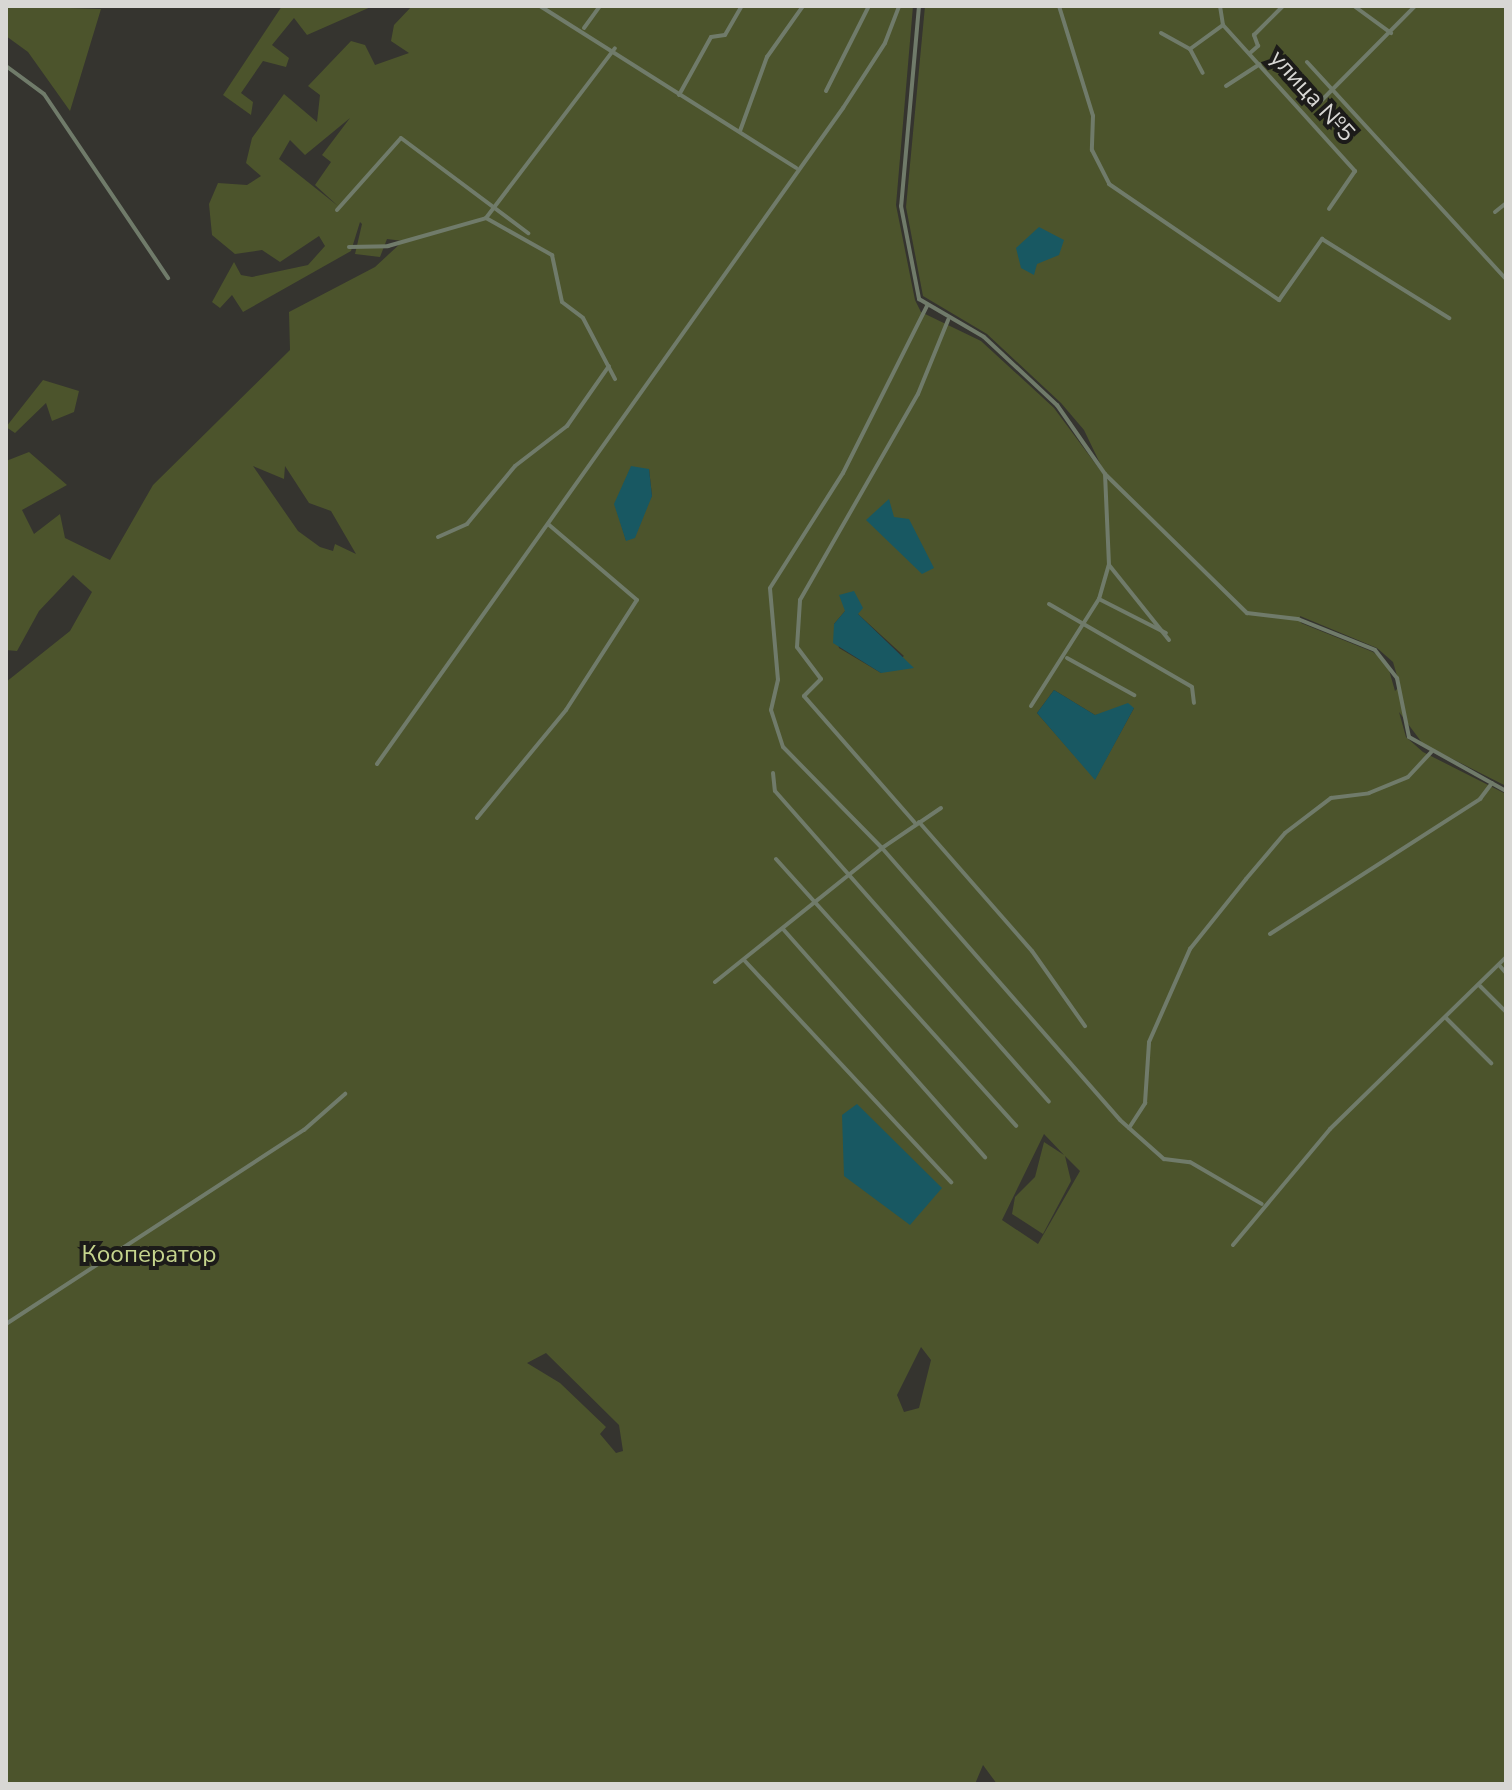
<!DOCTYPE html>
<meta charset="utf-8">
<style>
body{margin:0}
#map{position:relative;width:1512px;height:1790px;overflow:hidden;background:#35342f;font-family:"Nunito Sans",sans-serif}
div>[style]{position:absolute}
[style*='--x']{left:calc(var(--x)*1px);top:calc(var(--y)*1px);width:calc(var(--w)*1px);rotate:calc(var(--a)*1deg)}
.green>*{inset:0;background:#4c542c}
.water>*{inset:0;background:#185862}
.minor>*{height:4px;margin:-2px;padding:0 2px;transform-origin:2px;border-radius:2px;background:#707b6a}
span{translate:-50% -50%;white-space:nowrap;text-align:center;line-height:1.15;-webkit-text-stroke:8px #1c1b19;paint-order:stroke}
.street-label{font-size:24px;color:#d8d7d4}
.park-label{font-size:24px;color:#c5d48d}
.frame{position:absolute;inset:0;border:8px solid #d8d7d4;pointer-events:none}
</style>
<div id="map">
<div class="green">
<i style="clip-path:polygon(6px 6px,101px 9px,70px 111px,28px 52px,6px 36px)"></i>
<i style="clip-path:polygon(282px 6px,373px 6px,307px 35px,294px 18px,272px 45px,289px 58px,286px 67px,263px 61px,241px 93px,253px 102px,251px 115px,223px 95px)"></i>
<i style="clip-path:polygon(evenodd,412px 6px,913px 6px,896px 205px,915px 300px,921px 312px,981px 341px,1054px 408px,1109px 482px,1084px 430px,1061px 403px,987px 334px,923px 296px,906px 207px,925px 6px,1506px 6px,1506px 786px,1423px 744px,1399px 712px,1406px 737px,1423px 752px,1506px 794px,1506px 1784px,997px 1784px,983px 1765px,975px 1784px,6px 1784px,6px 682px,70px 631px,92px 592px,73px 575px,39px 611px,17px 651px,6px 650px,6px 461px,29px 452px,67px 485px,22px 510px,34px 534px,60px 514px,65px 538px,110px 560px,153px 485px,290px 350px,289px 312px,375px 267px,403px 241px,387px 239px,380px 257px,355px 254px,362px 224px,360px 222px,351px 251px,243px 312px,232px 295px,220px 308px,212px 302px,234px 262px,241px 275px,252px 277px,308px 265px,325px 246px,319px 236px,280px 262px,262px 250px,235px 254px,212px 235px,209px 204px,218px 183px,247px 185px,261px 176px,246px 163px,252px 138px,284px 94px,317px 122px,320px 95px,308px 86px,351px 41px,365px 45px,375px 65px,409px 53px,391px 41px,394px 25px,412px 6px,350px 118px,322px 155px,331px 162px,315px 185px,338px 206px,279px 159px,290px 140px,305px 155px,350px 118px,412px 6px,253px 466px,284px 479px,285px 466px,309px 503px,331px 511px,356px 554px,335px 544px,333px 551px,320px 547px,298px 531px,253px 466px,412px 6px,649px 469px,652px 496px,626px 540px,615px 504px,629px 472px,649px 469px,412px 6px,845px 611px,858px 614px,904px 656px,881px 673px,839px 648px,834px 624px,845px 611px,412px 6px,1300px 616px,1377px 648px,1393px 662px,1400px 686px,1395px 691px,1387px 663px,1373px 652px,1301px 623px,1300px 616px,412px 6px,1054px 690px,1095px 715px,1134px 708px,1095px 779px,1037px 713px,1054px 690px,412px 6px,1044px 1134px,1064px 1155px,1044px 1142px,1035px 1177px,1015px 1197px,1012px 1214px,1043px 1234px,1071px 1181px,1065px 1156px,1080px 1171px,1038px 1244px,1002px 1220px,1044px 1134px,412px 6px,921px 1347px,931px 1360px,919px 1408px,904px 1412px,897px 1395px,921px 1347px,412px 6px,546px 1353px,619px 1425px,623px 1451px,616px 1453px,600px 1434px,606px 1427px,560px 1383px,527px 1363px,546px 1353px)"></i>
<i style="clip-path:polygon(43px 380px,79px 391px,74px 412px,52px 421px,46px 403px,15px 433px,6px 427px)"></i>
</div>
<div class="water">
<i style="clip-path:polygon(1039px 227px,1064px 240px,1059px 255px,1037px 264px,1034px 275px,1021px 268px,1016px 248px)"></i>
<i style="clip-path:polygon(631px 466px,649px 469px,652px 496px,635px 538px,626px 541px,614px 504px)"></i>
<i style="clip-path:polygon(889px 499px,894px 517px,909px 519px,934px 568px,922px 574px,866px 520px)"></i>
<i style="clip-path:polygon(854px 591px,863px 608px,858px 614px,914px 668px,881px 673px,833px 643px,834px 624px,845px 611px,839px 595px)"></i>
<i style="clip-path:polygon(1054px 690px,1095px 715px,1128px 703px,1134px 708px,1095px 780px,1037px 713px)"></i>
<i style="clip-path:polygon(857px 1104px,942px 1188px,910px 1225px,844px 1176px,842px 1115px)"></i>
</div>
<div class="minor">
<i style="--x:540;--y:6;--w:303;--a:32.3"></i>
<i style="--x:919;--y:6;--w:201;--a:95.1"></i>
<i style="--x:901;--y:206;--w:95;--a:79"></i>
<i style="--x:919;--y:299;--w:75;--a:30.3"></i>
<i style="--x:984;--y:337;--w:100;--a:43"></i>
<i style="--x:1057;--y:405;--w:84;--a:55.2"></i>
<i style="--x:1105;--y:474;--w:199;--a:44.4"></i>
<i style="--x:1247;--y:613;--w:51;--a:6.7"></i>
<i style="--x:1298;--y:619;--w:83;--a:21.9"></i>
<i style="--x:1375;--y:650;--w:36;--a:52"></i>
<i style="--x:1397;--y:678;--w:60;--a:78.5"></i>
<i style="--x:1409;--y:737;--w:111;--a:29.1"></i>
<i style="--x:1059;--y:6;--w:115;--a:72.8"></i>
<i style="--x:1093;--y:116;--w:34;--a:92"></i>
<i style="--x:1092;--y:150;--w:38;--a:63"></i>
<i style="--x:1109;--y:184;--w:206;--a:34.3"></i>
<i style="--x:1279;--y:300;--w:75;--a:-54.8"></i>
<i style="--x:1322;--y:239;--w:150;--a:31.9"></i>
<i style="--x:1220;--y:6;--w:19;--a:81"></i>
<i style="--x:1223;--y:25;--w:197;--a:47.9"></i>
<i style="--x:1355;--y:171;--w:46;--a:124.4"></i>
<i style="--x:1354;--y:6;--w:46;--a:36.1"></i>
<i style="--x:584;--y:28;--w:27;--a:-54"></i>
<i style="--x:1161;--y:33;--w:33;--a:29"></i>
<i style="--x:1190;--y:49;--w:41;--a:-36"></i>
<i style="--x:1190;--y:49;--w:27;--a:62"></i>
<i style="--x:1250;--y:53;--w:11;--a:-41"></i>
<i style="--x:1258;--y:46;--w:12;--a:-110"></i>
<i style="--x:1254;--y:35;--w:41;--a:-45"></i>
<i style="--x:1307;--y:62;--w:294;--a:47.5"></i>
<i style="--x:6;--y:66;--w:47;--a:36.4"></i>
<i style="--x:44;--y:94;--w:222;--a:56"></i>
<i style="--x:1226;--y:86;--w:40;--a:-32.9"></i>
<i style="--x:826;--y:91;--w:95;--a:-63.2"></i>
<i style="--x:679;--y:95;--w:66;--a:-61.1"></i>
<i style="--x:711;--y:37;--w:14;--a:-8"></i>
<i style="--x:725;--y:35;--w:34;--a:-60"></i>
<i style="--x:1320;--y:102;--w:135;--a:-45.3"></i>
<i style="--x:740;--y:131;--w:79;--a:-70"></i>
<i style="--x:767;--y:57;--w:62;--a:-54.8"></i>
<i style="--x:337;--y:210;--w:96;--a:-48.4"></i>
<i style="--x:401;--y:138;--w:159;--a:36.8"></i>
<i style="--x:1495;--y:212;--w:14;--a:-39"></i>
<i style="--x:486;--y:218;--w:213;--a:-52.8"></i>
<i style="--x:349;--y:247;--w:39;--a:-1"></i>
<i style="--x:388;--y:246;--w:102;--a:-15.9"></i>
<i style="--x:486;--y:218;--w:76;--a:29.3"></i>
<i style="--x:552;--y:255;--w:48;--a:78"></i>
<i style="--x:562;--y:302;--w:26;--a:37"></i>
<i style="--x:583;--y:318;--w:69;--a:62.3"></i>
<i style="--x:438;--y:537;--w:32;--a:-24"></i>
<i style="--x:467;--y:524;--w:75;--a:-50.4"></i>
<i style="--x:515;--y:466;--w:66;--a:-37.6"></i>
<i style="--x:567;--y:426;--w:73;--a:-55"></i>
<i style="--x:1109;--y:565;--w:96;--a:51.3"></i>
<i style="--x:1099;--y:599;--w:75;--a:26.9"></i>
<i style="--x:1049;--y:604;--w:165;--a:30.1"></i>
<i style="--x:1192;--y:687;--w:16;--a:83"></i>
<i style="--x:1067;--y:658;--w:77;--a:28.9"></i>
<i style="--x:1031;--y:706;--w:127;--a:-57.6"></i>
<i style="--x:1099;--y:599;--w:35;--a:-74"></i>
<i style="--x:1109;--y:565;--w:91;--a:-92.5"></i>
<i style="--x:377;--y:764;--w:805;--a:-54.61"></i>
<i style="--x:843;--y:108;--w:77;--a:-57.1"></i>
<i style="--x:885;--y:43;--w:40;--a:-69"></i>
<i style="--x:773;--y:773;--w:18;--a:84"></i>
<i style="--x:775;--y:791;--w:414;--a:48.6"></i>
<i style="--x:941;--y:808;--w:71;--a:145.9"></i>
<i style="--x:882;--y:848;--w:361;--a:48.8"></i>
<i style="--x:1120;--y:1120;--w:59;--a:41.6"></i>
<i style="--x:1164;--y:1159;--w:26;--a:7"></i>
<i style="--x:1190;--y:1162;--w:83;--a:30.3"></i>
<i style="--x:477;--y:818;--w:140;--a:-50.5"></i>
<i style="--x:566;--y:710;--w:131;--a:-57.2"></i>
<i style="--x:637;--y:600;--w:117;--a:-139.5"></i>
<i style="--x:919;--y:822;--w:171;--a:48.8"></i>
<i style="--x:1032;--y:951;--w:92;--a:54.8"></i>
<i style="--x:916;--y:824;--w:170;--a:-131.2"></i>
<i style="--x:804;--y:696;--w:24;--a:-45"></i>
<i style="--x:821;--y:679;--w:40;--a:-127"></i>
<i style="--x:797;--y:647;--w:47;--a:-86.3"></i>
<i style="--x:800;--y:600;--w:237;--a:-60.2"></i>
<i style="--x:918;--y:394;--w:80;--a:-67.9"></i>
<i style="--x:776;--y:859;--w:359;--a:48"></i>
<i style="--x:783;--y:929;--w:305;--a:48.5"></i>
<i style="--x:1270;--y:934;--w:250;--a:-32.7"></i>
<i style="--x:1480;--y:799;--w:20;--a:-53"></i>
<i style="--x:744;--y:960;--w:304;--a:47"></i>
<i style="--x:1499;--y:965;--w:11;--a:49"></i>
<i style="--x:715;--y:982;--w:214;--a:-38.7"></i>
<i style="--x:882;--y:848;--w:141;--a:-134.4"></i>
<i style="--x:783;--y:747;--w:39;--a:-108"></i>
<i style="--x:771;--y:710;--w:31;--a:-77"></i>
<i style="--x:778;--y:680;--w:92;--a:-95"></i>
<i style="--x:770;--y:588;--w:136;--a:-57.6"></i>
<i style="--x:843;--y:473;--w:187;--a:-63.3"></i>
<i style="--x:1480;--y:986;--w:37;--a:45"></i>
<i style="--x:1446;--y:1018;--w:64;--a:45"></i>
<i style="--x:1129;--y:1128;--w:30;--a:-57"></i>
<i style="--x:1145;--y:1103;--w:61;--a:-86.2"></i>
<i style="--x:1149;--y:1042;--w:102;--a:-66.2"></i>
<i style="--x:1190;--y:949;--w:90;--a:-51.3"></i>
<i style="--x:1246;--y:879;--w:60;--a:-49.7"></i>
<i style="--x:1285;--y:833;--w:58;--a:-37.3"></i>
<i style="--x:1331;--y:798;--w:38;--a:-7"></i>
<i style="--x:1369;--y:793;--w:42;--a:-22.3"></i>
<i style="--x:1408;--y:777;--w:34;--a:-47"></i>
<i style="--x:1233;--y:1245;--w:151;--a:-50.1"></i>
<i style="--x:1330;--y:1129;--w:246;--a:-44.3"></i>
<i style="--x:6;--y:1324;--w:356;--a:-33.1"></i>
<i style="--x:304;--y:1130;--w:55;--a:-41.3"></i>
</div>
<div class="street-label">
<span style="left:1312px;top:96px;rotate:48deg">улица №5</span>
</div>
<div class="park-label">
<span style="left:149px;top:1255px">Кооператор</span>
</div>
<div class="frame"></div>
</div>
